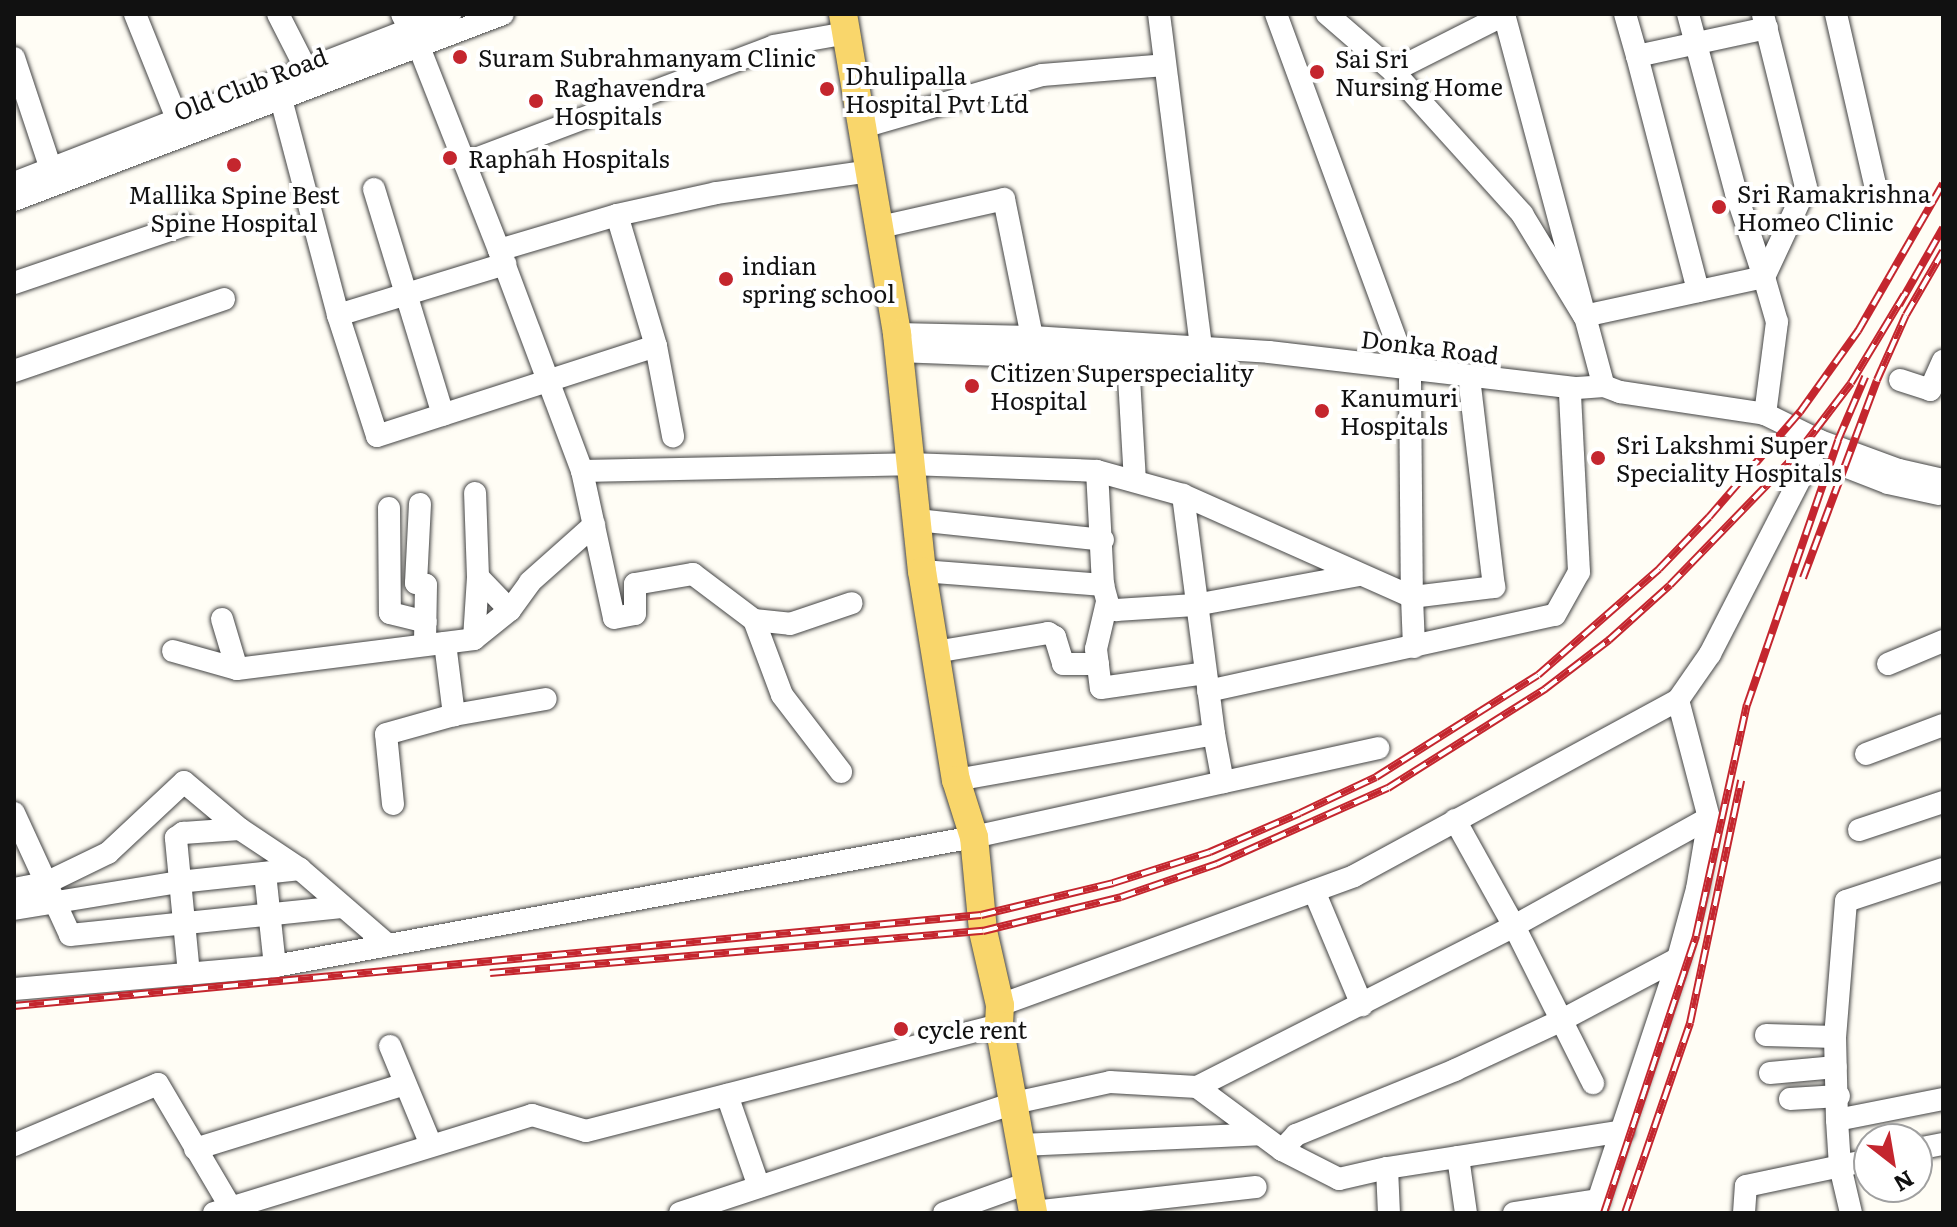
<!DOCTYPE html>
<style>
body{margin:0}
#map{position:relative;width:1957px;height:1227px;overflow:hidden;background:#fffdf5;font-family:Literata,serif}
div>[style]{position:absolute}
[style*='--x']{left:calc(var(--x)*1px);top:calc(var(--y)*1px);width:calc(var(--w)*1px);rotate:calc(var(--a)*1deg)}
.roads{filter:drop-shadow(0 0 2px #444) drop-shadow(0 0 2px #444)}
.minor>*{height:22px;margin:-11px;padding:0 11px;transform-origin:11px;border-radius:11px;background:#fff}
.major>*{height:28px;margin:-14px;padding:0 14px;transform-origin:14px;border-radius:14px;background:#f9d66b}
.rail>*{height:8px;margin-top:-4px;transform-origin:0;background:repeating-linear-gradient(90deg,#fff 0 15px,#c4262e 0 30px);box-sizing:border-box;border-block:2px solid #c4262e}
.dots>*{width:22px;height:22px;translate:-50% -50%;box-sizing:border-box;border:4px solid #fff;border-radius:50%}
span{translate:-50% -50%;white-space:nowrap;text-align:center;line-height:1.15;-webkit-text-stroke:8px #fff;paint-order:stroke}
.poi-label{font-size:24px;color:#111}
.left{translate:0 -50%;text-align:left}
.street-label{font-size:24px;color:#111}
.frame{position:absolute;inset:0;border:16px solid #111;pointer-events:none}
.north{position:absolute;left:1853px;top:1123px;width:80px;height:80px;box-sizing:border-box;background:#fff;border:2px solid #a0a0a0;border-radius:50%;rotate:149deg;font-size:22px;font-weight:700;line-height:32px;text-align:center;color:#111}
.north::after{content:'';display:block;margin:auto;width:28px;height:36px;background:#c4262e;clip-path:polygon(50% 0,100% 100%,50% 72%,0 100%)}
</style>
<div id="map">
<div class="roads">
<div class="minor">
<i style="--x:135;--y:14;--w:115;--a:68.1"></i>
<i style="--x:278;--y:14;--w:64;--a:63"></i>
<i style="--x:402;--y:14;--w:37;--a:63"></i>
<i style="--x:419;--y:47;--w:218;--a:68.5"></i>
<i style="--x:499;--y:250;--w:236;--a:69.4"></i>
<i style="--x:582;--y:471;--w:150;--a:77.7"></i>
<i style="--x:614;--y:618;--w:21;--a:-11"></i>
<i style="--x:635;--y:614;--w:30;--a:-90"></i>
<i style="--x:635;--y:584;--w:59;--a:-9.8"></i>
<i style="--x:693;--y:574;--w:76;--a:37"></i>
<i style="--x:754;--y:620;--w:80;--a:69.5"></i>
<i style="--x:782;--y:695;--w:97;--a:52.5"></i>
<i style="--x:1159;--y:14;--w:336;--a:82.8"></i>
<i style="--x:1276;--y:14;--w:379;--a:69.8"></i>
<i style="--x:1327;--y:14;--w:87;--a:40.8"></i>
<i style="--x:1393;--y:71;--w:193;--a:47.9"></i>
<i style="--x:1522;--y:214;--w:119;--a:58.7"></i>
<i style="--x:1504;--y:14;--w:385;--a:75"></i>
<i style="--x:1625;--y:14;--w:44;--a:74.1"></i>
<i style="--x:1637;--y:56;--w:133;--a:-12.2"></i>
<i style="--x:1688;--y:14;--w:185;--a:75"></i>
<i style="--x:1736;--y:193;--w:89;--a:71.6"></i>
<i style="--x:1764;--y:277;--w:99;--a:-65"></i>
<i style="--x:1806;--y:187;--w:178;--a:-104"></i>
<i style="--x:1836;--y:14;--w:174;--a:77.1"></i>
<i style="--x:1637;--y:56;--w:243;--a:75.4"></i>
<i style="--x:14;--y:58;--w:117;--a:71.6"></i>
<i style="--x:1393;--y:71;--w:124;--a:-26.8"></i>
<i style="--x:281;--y:99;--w:223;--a:75.2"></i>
<i style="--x:338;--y:315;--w:127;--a:72.1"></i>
<i style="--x:377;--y:436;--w:293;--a:-17.9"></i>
<i style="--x:863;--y:127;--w:186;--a:-16.2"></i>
<i style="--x:1042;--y:75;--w:123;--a:-4.6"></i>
<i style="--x:465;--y:163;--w:330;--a:-20.7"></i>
<i style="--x:774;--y:46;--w:74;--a:-10.1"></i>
<i style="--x:14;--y:183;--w:468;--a:-21.2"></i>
<i style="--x:374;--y:189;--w:236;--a:73"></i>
<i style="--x:14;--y:200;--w:523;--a:-20.83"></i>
<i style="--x:617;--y:215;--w:137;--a:73.4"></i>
<i style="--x:656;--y:346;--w:92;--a:79.3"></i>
<i style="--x:880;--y:227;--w:127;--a:-12.7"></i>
<i style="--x:1004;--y:199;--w:141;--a:78.5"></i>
<i style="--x:499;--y:250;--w:123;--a:-16.5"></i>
<i style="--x:617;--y:215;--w:101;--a:-12.5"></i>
<i style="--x:716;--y:193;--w:157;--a:-8.1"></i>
<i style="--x:14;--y:283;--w:180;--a:-18.8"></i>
<i style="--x:338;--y:315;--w:175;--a:-17"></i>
<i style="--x:1584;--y:316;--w:184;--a:-12.2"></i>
<i style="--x:1764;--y:277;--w:47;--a:73.9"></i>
<i style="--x:1777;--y:322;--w:93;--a:97.4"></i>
<i style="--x:897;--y:334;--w:135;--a:1.3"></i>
<i style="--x:1032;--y:337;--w:237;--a:3.6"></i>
<i style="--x:1269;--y:352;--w:310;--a:6.7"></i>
<i style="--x:1577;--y:388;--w:27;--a:-4"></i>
<i style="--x:1604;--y:386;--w:17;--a:21"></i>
<i style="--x:1620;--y:392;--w:147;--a:8.6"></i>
<i style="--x:1765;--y:414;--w:61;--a:26.1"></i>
<i style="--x:1820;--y:441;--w:84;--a:20.2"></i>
<i style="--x:1899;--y:470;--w:45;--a:12.8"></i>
<i style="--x:898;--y:351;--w:327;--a:2.3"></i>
<i style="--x:1128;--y:360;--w:121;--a:86.7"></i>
<i style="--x:14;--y:371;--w:222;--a:-18.9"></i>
<i style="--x:1410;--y:380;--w:217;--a:89.5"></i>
<i style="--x:1412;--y:597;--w:83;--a:-7"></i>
<i style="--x:1494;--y:587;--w:201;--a:-96.8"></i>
<i style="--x:1900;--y:380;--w:32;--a:18"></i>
<i style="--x:1930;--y:390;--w:32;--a:-66"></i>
<i style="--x:1842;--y:465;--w:49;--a:21.4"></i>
<i style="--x:1888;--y:483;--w:52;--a:12.2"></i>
<i style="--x:582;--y:471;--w:327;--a:-1.2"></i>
<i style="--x:909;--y:464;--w:188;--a:2.1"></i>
<i style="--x:1097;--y:471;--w:89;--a:15.6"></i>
<i style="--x:1183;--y:495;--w:251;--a:24"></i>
<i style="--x:1412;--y:597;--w:50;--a:87.7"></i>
<i style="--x:1183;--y:495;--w:241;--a:82.6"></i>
<i style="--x:420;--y:504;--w:79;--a:92.9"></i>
<i style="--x:416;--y:583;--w:10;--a:11"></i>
<i style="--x:426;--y:585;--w:59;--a:91"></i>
<i style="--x:389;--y:508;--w:105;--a:89.5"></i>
<i style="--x:390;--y:613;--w:37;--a:14"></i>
<i style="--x:917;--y:520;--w:187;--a:6.1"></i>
<i style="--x:922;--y:571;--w:182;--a:4.4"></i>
<i style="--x:1103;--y:585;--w:114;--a:-93"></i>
<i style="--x:478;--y:577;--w:46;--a:45.9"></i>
<i style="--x:1103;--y:585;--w:23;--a:75"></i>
<i style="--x:1109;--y:607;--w:8;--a:23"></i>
<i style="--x:1116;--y:610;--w:79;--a:-3.6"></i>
<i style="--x:1195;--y:605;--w:167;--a:-10.4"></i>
<i style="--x:1107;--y:602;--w:48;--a:103.2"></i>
<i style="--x:1096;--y:649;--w:39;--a:83"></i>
<i style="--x:1101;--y:688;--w:105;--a:-8.2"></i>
<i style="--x:222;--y:619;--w:52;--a:73.3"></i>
<i style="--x:754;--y:620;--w:36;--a:6"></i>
<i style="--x:790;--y:624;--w:65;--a:-18.7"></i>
<i style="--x:474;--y:639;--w:62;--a:-86.3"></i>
<i style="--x:478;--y:577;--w:84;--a:-92"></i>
<i style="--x:445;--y:643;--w:73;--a:82.9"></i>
<i style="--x:173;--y:651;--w:66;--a:15.7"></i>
<i style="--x:237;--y:669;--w:239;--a:-7.2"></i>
<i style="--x:474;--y:639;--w:46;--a:-38.9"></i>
<i style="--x:510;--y:610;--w:34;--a:-54"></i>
<i style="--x:530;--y:582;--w:86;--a:-41.7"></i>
<i style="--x:935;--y:652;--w:115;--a:-9.5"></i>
<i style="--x:1048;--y:633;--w:8;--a:30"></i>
<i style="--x:1055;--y:637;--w:28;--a:73"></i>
<i style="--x:1063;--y:664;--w:35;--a:0"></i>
<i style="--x:1888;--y:664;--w:60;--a:-22.7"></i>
<i style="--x:1208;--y:691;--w:355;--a:-12.4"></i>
<i style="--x:1555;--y:615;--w:49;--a:-60.8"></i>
<i style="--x:1579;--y:572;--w:175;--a:-92.9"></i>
<i style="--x:1866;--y:754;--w:82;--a:-20.6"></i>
<i style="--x:956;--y:780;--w:262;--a:-10.1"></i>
<i style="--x:1214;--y:734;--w:49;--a:79.4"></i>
<i style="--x:393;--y:804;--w:70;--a:-95.7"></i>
<i style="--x:386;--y:734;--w:71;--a:-15.6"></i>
<i style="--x:454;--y:715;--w:93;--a:-9.9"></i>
<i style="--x:14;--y:813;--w:134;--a:65.3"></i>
<i style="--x:70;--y:935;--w:273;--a:-5.9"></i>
<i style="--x:1455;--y:820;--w:121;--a:60.9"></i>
<i style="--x:1514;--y:926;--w:176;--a:63.3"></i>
<i style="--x:1859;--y:830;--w:89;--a:-18.4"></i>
<i style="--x:1943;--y:869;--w:102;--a:161.7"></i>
<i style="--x:1846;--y:901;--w:136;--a:94.6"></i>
<i style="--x:1835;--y:1037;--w:83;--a:88.6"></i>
<i style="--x:1837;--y:1120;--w:108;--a:-11.2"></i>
<i style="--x:265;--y:873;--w:94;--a:83.9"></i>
<i style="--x:14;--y:889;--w:33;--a:-11"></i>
<i style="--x:46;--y:883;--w:69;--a:-25.8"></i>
<i style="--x:108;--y:853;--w:104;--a:-43.1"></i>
<i style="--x:184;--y:782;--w:73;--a:40"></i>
<i style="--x:240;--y:829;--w:72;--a:33.7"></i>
<i style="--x:300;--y:869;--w:116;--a:40.8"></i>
<i style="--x:1314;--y:891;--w:124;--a:67.2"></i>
<i style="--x:14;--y:909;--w:167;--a:-9.3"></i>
<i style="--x:179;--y:882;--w:122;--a:-6.1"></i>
<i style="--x:189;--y:974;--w:137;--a:-95.5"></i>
<i style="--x:176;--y:838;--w:9;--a:-36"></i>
<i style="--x:183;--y:833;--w:57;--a:-4"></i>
<i style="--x:14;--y:989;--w:262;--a:-5"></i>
<i style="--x:275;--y:966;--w:711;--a:-10.46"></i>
<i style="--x:974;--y:837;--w:414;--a:-12.4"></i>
<i style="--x:1000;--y:1005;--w:377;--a:-20"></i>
<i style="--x:1354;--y:876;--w:369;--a:-28.5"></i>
<i style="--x:1678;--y:700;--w:56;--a:-55.2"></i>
<i style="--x:1710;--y:654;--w:225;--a:-62.8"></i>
<i style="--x:1766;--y:1035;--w:69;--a:1.7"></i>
<i style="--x:390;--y:1046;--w:107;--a:67.5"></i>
<i style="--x:1770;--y:1073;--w:66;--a:-5.2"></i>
<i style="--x:1197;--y:1087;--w:356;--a:-26.9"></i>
<i style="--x:1514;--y:926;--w:223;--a:-29"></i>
<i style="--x:727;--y:1095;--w:97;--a:70.8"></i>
<i style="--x:1790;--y:1099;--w:49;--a:-3.5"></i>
<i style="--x:1837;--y:1120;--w:46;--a:86.3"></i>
<i style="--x:1840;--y:1166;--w:48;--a:76.8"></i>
<i style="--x:14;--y:1145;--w:156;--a:-23"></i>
<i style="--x:158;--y:1084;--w:150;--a:59.5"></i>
<i style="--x:1021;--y:1145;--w:239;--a:-2.6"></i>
<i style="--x:195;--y:1149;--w:220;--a:-17.2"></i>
<i style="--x:1917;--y:1149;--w:26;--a:-11"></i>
<i style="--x:1282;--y:1150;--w:21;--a:-47"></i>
<i style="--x:1296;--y:1135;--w:172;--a:-22.2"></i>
<i style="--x:1455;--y:1070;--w:118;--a:-25"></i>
<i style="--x:1562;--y:1020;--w:132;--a:-27.9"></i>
<i style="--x:1458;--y:1157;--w:57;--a:81.9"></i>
<i style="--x:1387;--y:1168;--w:239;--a:-8.9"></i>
<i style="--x:1033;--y:1212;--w:224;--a:-6.4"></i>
<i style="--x:214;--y:1213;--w:333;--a:-17.1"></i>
<i style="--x:532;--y:1115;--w:56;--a:16.5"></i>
<i style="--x:586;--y:1131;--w:426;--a:-14.4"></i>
<i style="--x:680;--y:1213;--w:352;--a:-18.2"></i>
<i style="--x:1014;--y:1103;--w:98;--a:-12.3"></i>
<i style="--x:1110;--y:1082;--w:87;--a:3.3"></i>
<i style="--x:1197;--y:1087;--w:106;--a:36.5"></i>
<i style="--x:1282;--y:1150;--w:64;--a:27"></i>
<i style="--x:1339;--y:1179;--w:49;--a:-12.9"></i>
<i style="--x:1387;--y:1168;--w:45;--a:87.5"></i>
<i style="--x:944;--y:1213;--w:89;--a:-19.7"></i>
<i style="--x:1514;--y:1213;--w:86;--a:-8.7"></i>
<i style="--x:1594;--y:1213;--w:253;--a:-71.6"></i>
<i style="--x:1674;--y:973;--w:87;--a:-74.7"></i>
<i style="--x:1697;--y:889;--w:72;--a:-80.4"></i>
<i style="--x:1709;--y:818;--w:122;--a:-104.7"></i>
<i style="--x:1744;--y:1213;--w:27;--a:-86"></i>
<i style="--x:1746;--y:1186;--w:126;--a:-11.9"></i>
</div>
<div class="major">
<i style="--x:843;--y:14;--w:325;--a:80.4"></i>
<i style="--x:897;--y:334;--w:238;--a:84"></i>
<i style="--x:922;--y:571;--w:212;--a:80.8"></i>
<i style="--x:956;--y:780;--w:60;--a:72.5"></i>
<i style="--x:974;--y:837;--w:94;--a:84.5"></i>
<i style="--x:983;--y:931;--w:76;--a:77.1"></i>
<i style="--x:1000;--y:1005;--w:20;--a:93"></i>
<i style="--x:999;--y:1025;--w:191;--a:79.7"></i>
</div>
</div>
<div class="rail">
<i style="--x:1899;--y:305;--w:89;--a:-60.3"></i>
<i style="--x:1803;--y:578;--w:211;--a:-69.5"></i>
<i style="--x:1877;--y:380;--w:71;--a:-66"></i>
<i style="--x:1906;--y:315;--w:74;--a:-60"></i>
<i style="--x:490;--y:973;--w:495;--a:-4.9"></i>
<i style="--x:983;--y:931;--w:142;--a:-13.8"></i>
<i style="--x:1121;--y:897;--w:102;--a:-19"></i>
<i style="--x:1217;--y:864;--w:187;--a:-24"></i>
<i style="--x:1388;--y:788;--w:186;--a:-32.2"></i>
<i style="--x:1545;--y:689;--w:81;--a:-37.4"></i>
<i style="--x:1609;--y:640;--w:82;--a:-42"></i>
<i style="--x:1670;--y:585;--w:182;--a:-45.9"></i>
<i style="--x:1797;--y:454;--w:89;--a:-52.7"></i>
<i style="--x:1851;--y:383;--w:103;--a:-58.9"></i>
<i style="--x:14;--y:1006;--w:971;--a:-5.38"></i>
<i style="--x:981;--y:915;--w:136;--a:-13.6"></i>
<i style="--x:1113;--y:883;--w:102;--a:-17.7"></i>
<i style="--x:1210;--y:852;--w:98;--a:-23.4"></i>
<i style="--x:1300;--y:813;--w:84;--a:-25.3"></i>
<i style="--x:1376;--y:777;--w:191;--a:-32.2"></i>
<i style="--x:1538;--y:675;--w:161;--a:-41.2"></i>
<i style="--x:1659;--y:569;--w:72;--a:-46.1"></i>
<i style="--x:1709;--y:517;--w:139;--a:-49.1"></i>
<i style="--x:1800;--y:412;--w:100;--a:-54.4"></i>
<i style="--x:1858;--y:331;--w:170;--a:-60"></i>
<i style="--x:1604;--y:1213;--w:292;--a:-71.6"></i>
<i style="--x:1696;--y:936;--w:237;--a:-77.6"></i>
<i style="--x:1747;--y:705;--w:280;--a:-71"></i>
<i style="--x:1838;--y:440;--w:69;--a:-66.8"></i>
<i style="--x:1625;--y:1213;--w:201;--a:-71.1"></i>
<i style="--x:1690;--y:1023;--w:248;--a:-78.1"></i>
</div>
<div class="dots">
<i style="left:460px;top:57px;background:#c4262e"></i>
<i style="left:1317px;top:72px;background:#c4262e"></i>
<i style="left:827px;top:89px;background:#c4262e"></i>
<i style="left:536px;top:101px;background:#c4262e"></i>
<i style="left:450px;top:158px;background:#c4262e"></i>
<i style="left:234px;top:165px;background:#c4262e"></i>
<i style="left:1719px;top:207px;background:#c4262e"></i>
<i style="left:726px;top:279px;background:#c4262e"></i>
<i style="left:972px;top:386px;background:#c4262e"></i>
<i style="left:1322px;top:411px;background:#c4262e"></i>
<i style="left:1598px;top:458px;background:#c4262e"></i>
<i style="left:901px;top:1029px;background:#c4262e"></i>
</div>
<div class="poi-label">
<span class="left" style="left:478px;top:57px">Suram Subrahmanyam Clinic</span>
<span class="left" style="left:1335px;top:72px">Sai Sri<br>Nursing Home</span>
<span class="left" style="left:845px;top:89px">Dhulipalla<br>Hospital Pvt Ltd</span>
<span class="left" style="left:554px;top:101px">Raghavendra<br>Hospitals</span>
<span class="left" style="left:468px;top:158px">Raphah Hospitals</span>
<span class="left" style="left:1737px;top:207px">Sri Ramakrishna<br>Homeo Clinic</span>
<span style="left:234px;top:208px">Mallika Spine Best<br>Spine Hospital</span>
<span class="left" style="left:742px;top:279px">indian<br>spring school</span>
<span class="left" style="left:990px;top:386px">Citizen Superspeciality<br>Hospital</span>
<span class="left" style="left:1340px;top:411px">Kanumuri<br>Hospitals</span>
<span class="left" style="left:1616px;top:458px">Sri Lakshmi Super<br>Speciality Hospitals</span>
<span class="left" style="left:917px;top:1029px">cycle rent</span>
</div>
<div class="street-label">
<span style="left:250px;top:83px;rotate:-21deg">Old Club Road</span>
<span style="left:1430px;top:346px;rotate:7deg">Donka Road</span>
</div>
<div class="frame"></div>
<div class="north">N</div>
</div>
